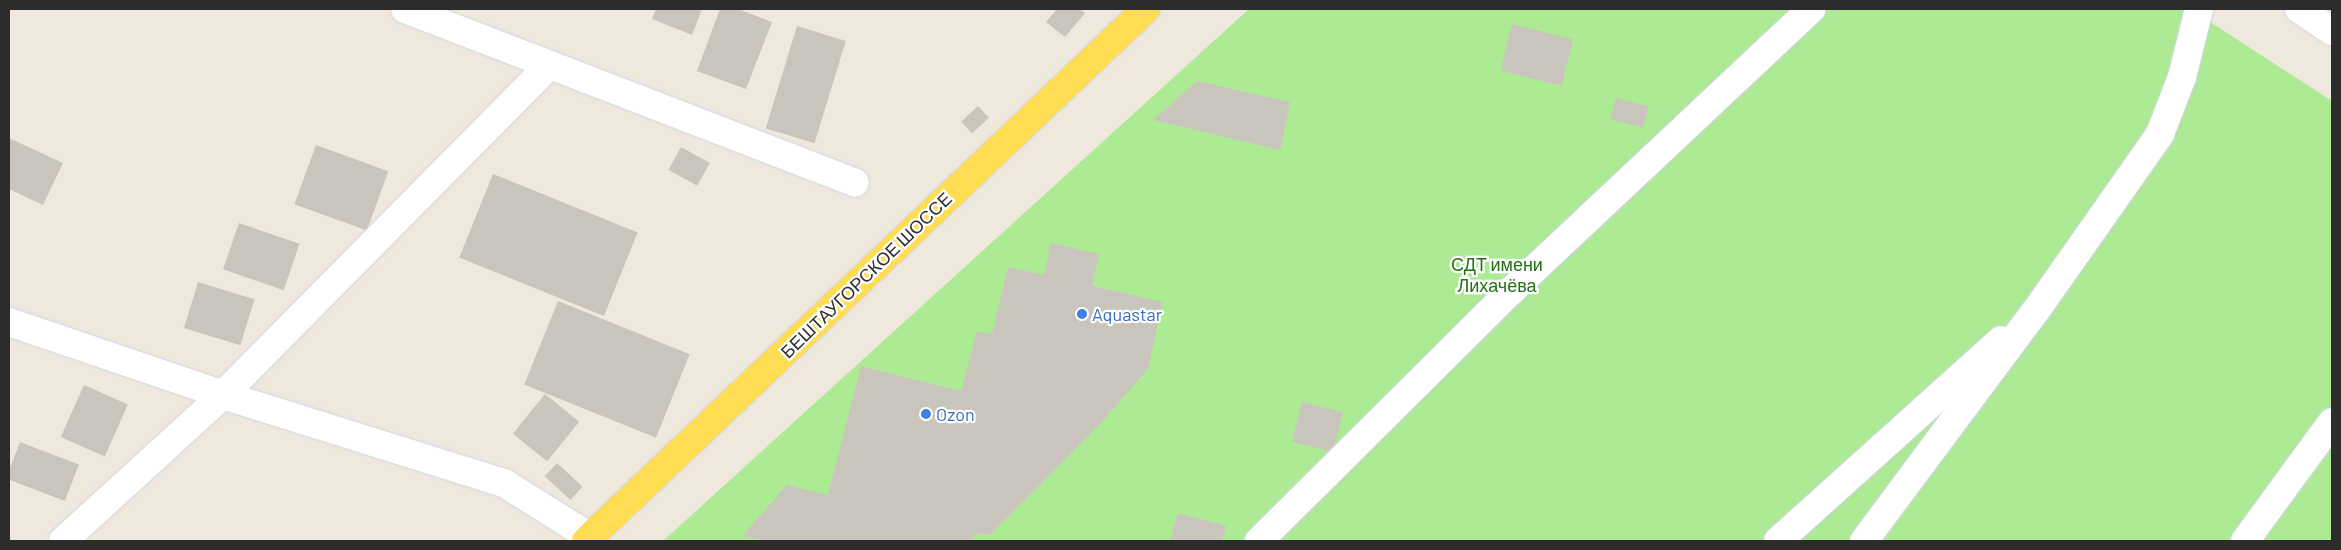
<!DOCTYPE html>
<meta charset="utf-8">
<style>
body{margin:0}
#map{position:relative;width:2341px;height:550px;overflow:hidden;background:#efe8dc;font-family:Barlow,sans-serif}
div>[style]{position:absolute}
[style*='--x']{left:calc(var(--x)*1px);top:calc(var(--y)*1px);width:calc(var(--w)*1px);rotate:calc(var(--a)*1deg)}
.green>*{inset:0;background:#adea94}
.building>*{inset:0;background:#cac5bc;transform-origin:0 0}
.roads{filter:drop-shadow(0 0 1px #d2d4e6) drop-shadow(0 0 1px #d2d4e6)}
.minor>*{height:28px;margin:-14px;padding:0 14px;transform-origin:14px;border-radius:14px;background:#fff}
.major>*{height:28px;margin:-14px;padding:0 14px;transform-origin:14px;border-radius:14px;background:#fedd52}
.dots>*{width:14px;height:14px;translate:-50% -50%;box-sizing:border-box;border:2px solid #fff;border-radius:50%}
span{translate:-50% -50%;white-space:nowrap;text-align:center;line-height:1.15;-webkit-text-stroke:4.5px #fff;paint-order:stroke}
.park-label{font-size:18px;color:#237113}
.street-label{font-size:18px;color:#2c2c2c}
.shop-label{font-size:18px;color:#366cbe}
.left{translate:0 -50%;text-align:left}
.frame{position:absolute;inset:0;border:10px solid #2c2c2c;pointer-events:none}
</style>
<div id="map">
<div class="green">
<i style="clip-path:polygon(1249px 9px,2190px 9px,2332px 101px,2332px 541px,663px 541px)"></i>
</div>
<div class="building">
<i style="clip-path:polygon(656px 9px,702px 9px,692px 35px,652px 19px)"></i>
<i style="clip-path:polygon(720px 9px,738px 9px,772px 22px,746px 89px,697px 71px)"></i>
<i style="clip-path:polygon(1057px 9px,1079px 9px,1085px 13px,1065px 37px,1046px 22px)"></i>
<i style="left:1512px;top:24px;width:63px;height:48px;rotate:14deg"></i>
<i style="left:797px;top:26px;width:51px;height:107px;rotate:17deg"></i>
<i style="clip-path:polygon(1197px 81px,1290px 102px,1280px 150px,1153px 120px)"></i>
<i style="left:1616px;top:98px;width:34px;height:22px;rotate:15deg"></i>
<i style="left:978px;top:106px;width:16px;height:23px;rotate:47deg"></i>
<i style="clip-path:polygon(9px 138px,63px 163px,43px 205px,9px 189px)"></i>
<i style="left:316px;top:145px;width:77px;height:63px;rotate:20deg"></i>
<i style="left:681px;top:147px;width:33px;height:26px;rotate:29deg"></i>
<i style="left:493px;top:174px;width:156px;height:90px;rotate:22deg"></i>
<i style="left:239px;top:223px;width:64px;height:49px;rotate:19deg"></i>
<i style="clip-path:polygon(1051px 243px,1099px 254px,1092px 286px,1163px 302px,1148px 369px,1098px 426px,990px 535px,979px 533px,970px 541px,765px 541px,742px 536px,787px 485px,828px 495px,861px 366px,961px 391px,977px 331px,992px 334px,1008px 267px,1044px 275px)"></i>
<i style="left:198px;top:282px;width:59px;height:48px;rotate:17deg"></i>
<i style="left:558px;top:301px;width:142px;height:90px;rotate:22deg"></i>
<i style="left:84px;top:385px;width:48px;height:57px;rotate:24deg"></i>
<i style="left:545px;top:394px;width:44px;height:51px;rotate:39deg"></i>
<i style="left:1302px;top:402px;width:42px;height:41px;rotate:14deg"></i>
<i style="left:20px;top:442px;width:63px;height:39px;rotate:21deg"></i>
<i style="left:557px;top:463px;width:35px;height:18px;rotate:43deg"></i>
<i style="clip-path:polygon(1178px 513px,1226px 526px,1222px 541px,1170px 541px)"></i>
</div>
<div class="roads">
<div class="minor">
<i style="--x:405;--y:9;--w:482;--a:21.1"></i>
<i style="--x:2299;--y:9;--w:40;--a:34"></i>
<i style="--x:9;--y:322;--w:226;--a:18.8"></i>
<i style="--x:223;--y:395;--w:294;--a:17.4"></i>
<i style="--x:504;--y:483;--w:102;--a:32.1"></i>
<i style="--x:63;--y:541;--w:217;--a:-42.4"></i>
<i style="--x:223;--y:395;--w:463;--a:-45.3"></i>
<i style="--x:1259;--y:541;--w:355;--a:-44.8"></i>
<i style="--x:1511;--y:291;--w:412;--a:-43.2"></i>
<i style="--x:1778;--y:541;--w:300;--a:-42"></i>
<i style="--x:1864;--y:541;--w:286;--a:-53.3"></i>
<i style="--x:2035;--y:312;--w:218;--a:-54.9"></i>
<i style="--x:2160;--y:134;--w:61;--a:-68.9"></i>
<i style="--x:2182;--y:77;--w:70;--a:-76"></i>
<i style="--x:2245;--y:541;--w:147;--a:-53.8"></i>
</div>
<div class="major">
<i style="--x:586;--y:541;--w:772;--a:-43.53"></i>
</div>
</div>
<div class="dots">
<i style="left:1082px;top:314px;background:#3f7fe0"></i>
<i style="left:926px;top:414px;background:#3f7fe0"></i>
</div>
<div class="park-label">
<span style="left:1497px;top:275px">СДТ имени<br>Лихачёва</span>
</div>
<div class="street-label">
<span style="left:866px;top:275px;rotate:-44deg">БЕШТАУГОРСКОЕ ШОССЕ</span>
</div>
<div class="shop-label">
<span class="left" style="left:1092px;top:314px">Aquastar</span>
<span class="left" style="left:936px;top:414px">Ozon</span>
</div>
<div class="frame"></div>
</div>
